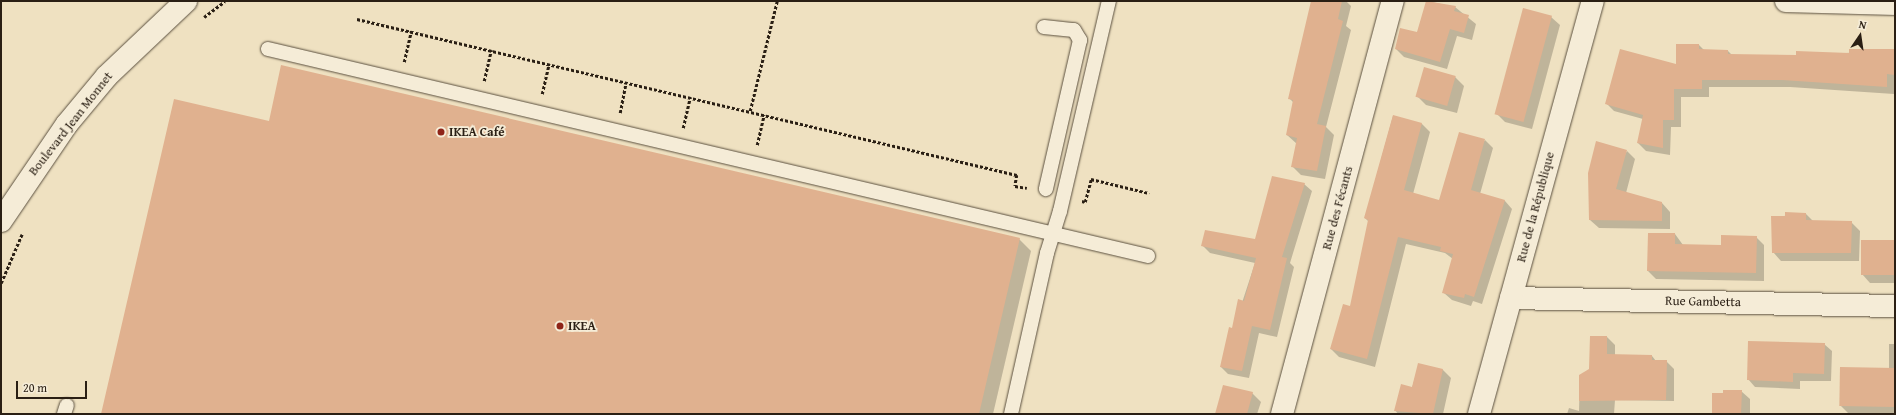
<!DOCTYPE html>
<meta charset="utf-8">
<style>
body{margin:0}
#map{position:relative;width:1896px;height:415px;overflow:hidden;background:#efe1c1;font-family:"Gentium Book Plus",serif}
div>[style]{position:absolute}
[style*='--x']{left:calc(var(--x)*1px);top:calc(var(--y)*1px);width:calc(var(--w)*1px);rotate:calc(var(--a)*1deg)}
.shadow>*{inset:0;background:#0003}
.building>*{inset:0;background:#e0b18f;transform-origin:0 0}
.path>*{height:2.5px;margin-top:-1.25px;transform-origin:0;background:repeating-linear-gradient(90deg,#2a1f14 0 3px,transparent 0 5px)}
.roads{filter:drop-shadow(0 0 1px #5b503f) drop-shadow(0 0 1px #5b503f)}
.service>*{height:14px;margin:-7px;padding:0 7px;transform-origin:7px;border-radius:7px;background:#f5ecd7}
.minor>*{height:22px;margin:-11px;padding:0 11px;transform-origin:11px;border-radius:11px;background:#f5ecd7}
.tertiary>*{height:22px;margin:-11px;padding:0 11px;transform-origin:11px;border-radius:11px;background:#f5ecd7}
.dots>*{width:11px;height:11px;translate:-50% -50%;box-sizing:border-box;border:2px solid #f5ecd7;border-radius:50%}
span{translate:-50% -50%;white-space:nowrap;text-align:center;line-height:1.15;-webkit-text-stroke:3.5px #f5ecd7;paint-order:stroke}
.street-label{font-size:13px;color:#2a1f14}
.poi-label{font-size:13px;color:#2a1f14;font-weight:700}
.left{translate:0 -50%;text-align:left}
.frame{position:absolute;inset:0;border:2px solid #2a1f14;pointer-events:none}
.north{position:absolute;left:1840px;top:16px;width:40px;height:40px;-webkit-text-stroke:3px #f5ecd7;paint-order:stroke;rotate:13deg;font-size:11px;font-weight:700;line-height:16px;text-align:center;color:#2a1f14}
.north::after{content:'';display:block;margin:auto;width:14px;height:18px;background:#2a1f14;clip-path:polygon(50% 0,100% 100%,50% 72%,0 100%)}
.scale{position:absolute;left:16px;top:381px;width:71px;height:18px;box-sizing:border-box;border:2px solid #2a1f14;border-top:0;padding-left:5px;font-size:12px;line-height:14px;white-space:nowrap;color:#2a1f14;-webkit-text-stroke:3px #f5ecd7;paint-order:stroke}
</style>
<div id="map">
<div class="shadow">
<i style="clip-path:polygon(1312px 1px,1346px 1px,1351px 6px,1346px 26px,1351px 30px,1326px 127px,1334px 135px,1325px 179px,1301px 175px,1292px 166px,1297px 144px,1287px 135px,1294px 103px,1289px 98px)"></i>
<i style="clip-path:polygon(1427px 1px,1455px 7px,1476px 24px,1472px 40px,1457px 36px,1447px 69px,1404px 57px,1396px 49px,1417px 34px)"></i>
<i style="clip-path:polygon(1551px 17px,1560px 25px,1532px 129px,1505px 122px,1496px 113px)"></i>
<i style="clip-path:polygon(1699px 45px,1704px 50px,1728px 51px,1732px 55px,1797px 56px,1895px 50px,1895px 90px,1894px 94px,1790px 87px,1709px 87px,1709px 97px,1681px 97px,1681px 127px,1671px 127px,1670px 155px,1646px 151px,1638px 143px,1643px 119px,1614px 111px,1606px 103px,1677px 65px)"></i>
<i style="clip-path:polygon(1455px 77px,1464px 86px,1457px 113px,1426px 105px,1417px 96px)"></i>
<i style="clip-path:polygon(1393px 116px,1422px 124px,1430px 132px,1413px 194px,1440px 201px,1485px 140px,1493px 148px,1480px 194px,1505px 201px,1512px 209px,1482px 304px,1473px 301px,1471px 306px,1452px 300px,1444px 293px,1453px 259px,1445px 253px,1406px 244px,1375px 367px,1339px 357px,1331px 349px,1351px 307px,1369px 222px,1365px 218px)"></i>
<i style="clip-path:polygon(269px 122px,1019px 239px,1031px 251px,993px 414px,102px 414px)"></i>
<i style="clip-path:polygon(1627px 151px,1635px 159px,1626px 193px,1662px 203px,1670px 212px,1670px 229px,1599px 228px,1590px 220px)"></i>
<i style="clip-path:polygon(1304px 184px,1312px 191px,1290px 263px,1294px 267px,1277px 337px,1259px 333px,1249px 378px,1228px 374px,1221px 367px,1255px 263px,1210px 253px,1202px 245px,1256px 241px)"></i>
<i style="clip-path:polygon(1806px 214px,1814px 222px,1851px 222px,1860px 231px,1859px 261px,1781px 261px,1773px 252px,1772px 217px)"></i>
<i style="clip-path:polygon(1675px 234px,1683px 245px,1722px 246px,1756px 237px,1764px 245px,1764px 281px,1656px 279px,1648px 271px)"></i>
<i style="clip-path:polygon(1893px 241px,1895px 283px,1870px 283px,1862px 274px)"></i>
<i style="clip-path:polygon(1590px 337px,1607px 337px,1615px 345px,1615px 356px,1652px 356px,1656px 361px,1666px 361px,1674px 369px,1674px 401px,1615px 400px,1614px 414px,1567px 414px,1569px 408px,1579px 411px,1580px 376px,1590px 370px)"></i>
<i style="clip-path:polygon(1824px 344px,1832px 351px,1831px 381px,1800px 381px,1800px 389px,1755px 387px,1748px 379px)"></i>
<i style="clip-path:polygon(1889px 344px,1895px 344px,1895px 414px,1849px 414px,1841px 406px,1889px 368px)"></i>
<i style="clip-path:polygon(1419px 364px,1443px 370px,1451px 378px,1443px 414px,1398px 414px,1395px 410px,1412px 388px)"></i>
<i style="clip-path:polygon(1741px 391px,1750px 399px,1750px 414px,1713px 414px,1713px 394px)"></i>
<i style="clip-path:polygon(1252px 393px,1261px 402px,1257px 414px,1216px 414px)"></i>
</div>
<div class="building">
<i style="clip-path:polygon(1311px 1px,1342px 1px,1338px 19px,1343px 21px,1317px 124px,1326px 126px,1317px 171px,1291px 167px,1297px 138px,1286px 135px,1293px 100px,1288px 99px)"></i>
<i style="clip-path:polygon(1426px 1px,1456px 6px,1454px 11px,1469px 15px,1464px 33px,1450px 29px,1440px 62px,1395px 49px,1400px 28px,1417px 32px)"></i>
<i style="left:1523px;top:8px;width:30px;height:110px;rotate:15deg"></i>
<i style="clip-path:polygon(1676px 44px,1699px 44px,1699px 49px,1728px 50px,1728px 54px,1796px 55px,1796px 51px,1849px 53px,1849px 49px,1895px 49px,1895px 75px,1887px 74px,1887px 87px,1782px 80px,1702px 80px,1702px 89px,1674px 89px,1674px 120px,1663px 120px,1663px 148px,1637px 143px,1643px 115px,1605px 104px,1620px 49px,1676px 64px)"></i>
<i style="clip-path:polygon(281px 65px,1020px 238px,979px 414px,101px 414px,174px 99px,269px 121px)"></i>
<i style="left:1424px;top:67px;width:33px;height:31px;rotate:16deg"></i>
<i style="clip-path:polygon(1393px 115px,1422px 123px,1404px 190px,1439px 200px,1459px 132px,1485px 139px,1471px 190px,1505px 200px,1474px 297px,1465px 294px,1464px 298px,1442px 293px,1453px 254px,1440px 251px,1441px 247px,1398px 237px,1367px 359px,1330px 349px,1343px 304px,1350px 306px,1368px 220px,1364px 218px)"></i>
<i style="clip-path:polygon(1596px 141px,1627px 150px,1616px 189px,1662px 202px,1662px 221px,1589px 220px,1588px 173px)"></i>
<i style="clip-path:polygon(1272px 176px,1305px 183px,1282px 257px,1287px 258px,1270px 330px,1252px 326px,1242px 371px,1220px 367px,1229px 327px,1232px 328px,1238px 299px,1244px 301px,1256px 258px,1201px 246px,1205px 230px,1255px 239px)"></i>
<i style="clip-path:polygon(1785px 212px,1806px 213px,1806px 220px,1852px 221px,1851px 253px,1772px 253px,1771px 216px,1785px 216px)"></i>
<i style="clip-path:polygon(1648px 233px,1675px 233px,1675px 244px,1721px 245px,1721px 235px,1757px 236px,1756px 273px,1647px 271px)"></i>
<i style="left:1861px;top:240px;width:33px;height:35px"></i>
<i style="clip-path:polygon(1590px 336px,1607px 336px,1607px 354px,1652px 355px,1652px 360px,1667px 360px,1666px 400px,1579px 401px,1579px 375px,1589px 369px)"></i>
<i style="clip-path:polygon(1748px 341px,1825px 343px,1824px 374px,1793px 373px,1793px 382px,1747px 380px)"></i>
<i style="clip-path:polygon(1418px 363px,1443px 369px,1433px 414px,1394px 411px,1401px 384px,1412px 387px)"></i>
<i style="left:1840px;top:367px;width:55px;height:39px;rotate:1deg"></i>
<i style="clip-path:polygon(1223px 385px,1253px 392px,1247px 414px,1215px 414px)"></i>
<i style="clip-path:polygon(1723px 390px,1742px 390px,1741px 414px,1712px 414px,1712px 393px,1723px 393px)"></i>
</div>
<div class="path">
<i style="--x:204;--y:17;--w:26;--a:-37"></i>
<i style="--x:357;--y:19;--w:678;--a:13.3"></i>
<i style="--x:1017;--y:175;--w:11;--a:100"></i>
<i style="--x:1015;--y:186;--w:12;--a:9"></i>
<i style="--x:404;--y:62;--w:32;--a:-77"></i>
<i style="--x:484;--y:81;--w:32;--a:-77"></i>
<i style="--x:542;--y:94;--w:31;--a:-77"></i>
<i style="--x:750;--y:111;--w:113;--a:-76.2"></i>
<i style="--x:620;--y:113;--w:31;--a:-79"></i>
<i style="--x:683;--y:128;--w:32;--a:-77"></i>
<i style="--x:757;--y:145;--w:31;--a:-77"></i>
<i style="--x:1082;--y:201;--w:3;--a:18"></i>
<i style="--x:1085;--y:202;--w:24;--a:-75"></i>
<i style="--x:1091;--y:179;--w:60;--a:13.6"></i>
<i style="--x:1;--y:283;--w:53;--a:-66.8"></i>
</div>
<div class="roads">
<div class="service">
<i style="--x:1044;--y:27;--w:30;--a:6"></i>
<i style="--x:1074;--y:30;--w:12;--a:59"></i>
<i style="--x:1080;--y:40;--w:153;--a:102.9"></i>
<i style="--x:268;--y:49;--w:904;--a:13.24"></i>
<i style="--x:64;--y:414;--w:9;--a:-72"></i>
<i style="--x:1011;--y:414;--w:165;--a:-77.4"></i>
<i style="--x:1047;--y:253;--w:44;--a:-72.8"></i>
<i style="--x:1060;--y:211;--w:216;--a:-76.9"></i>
</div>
<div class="minor">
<i style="--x:1786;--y:1;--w:109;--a:1.6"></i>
<i style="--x:1511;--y:298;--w:384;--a:1.2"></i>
<i style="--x:1282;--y:414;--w:428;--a:-75"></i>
<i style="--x:1479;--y:414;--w:428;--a:-74.6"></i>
</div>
<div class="tertiary">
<i style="--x:1;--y:221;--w:117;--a:-55.8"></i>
<i style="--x:67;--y:124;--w:62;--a:-50.2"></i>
<i style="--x:107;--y:76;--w:109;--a:-43.5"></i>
</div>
</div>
<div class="dots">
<i style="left:441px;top:132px;background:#8f2418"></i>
<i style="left:560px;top:326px;background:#8f2418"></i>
</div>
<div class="street-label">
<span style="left:71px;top:124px;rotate:-52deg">Boulevard Jean Monnet</span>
<span style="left:1536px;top:207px;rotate:-75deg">Rue de la République</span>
<span style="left:1338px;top:208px;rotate:-75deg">Rue des Fécants</span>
<span style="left:1703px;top:302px;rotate:1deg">Rue Gambetta</span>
</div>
<div class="poi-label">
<span class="left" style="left:449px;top:132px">IKEA Café</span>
<span class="left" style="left:568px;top:326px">IKEA</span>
</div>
<div class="frame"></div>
<div class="north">N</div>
<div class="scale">20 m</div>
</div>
